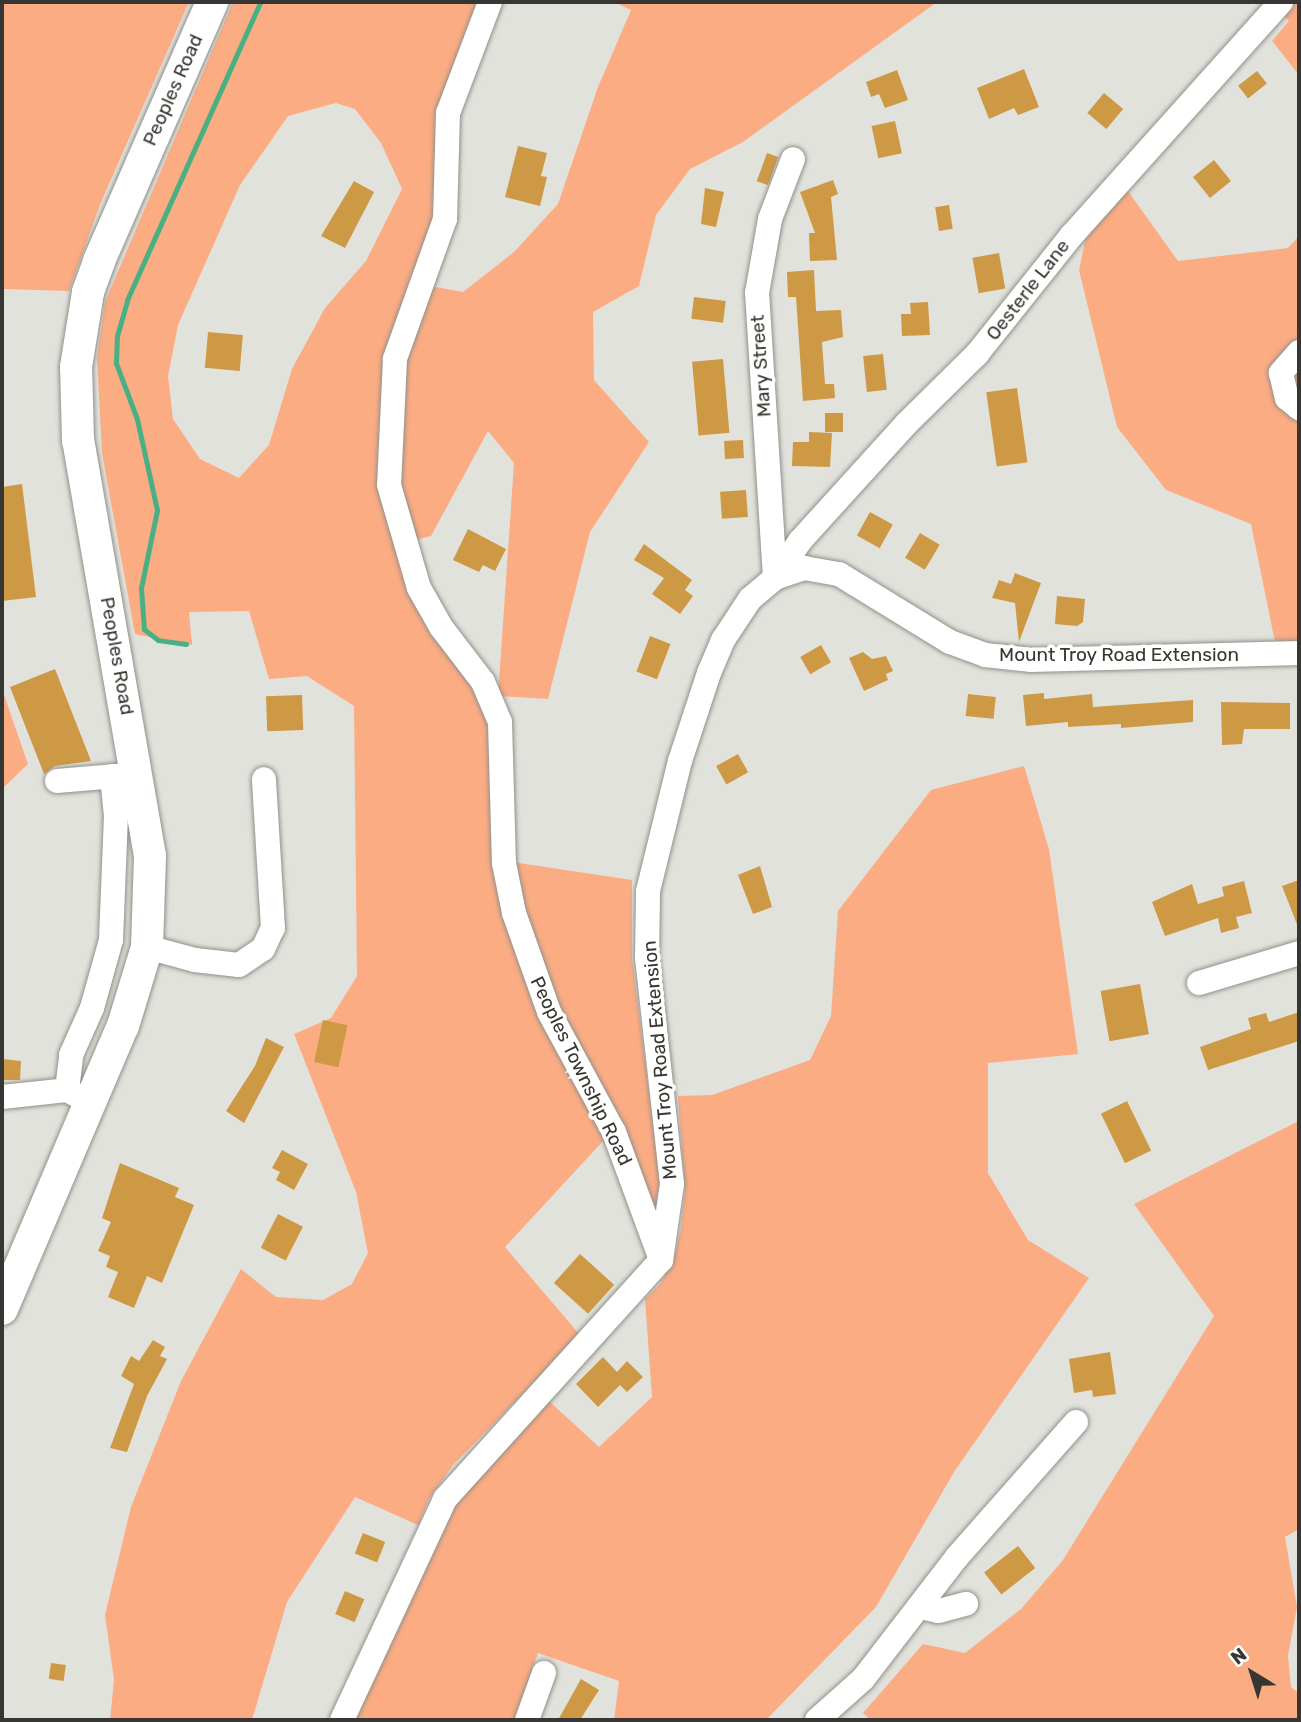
<!DOCTYPE html>
<style>
body{margin:0}
#map{position:relative;width:1301px;height:1722px;overflow:hidden;background:#e2e2dc;font-family:Rubik,sans-serif}
div>[style]{position:absolute}
[style*='--x']{left:calc(var(--x)*1px);top:calc(var(--y)*1px);width:calc(var(--w)*1px);rotate:calc(var(--a)*1deg)}
.green>*{inset:0;background:#fcac83}
.stream>*{height:5px;margin:-2.5px;padding:0 2.5px;transform-origin:2.5px;border-radius:2.5px;background:#48b083}
.building>*{inset:0;background:#ce9945;transform-origin:0 0}
.roads{filter:drop-shadow(0 0 2px #91918b) drop-shadow(0 0 2px #91918b)}
.minor>*{height:24px;margin:-12px;padding:0 12px;transform-origin:12px;border-radius:12px;background:#fff}
.major>*{height:32px;margin:-16px;padding:0 16px;transform-origin:16px;border-radius:16px;background:#fff}
span{translate:-50% -50%;white-space:nowrap;text-align:center;line-height:1.15;-webkit-text-stroke:7px #fffffe;paint-order:stroke}
.street-label{font-size:19px;color:#363634}
.frame{position:absolute;inset:0;border:4px solid #363634;pointer-events:none}
.north{position:absolute;left:1217px;top:1638px;width:70px;height:70px;-webkit-text-stroke:5px #fffffe;paint-order:stroke;rotate:322deg;font-size:19px;font-weight:700;line-height:28px;text-align:center;color:#363634}
.north::after{content:'';display:block;margin:auto;width:24px;height:32px;background:#363634;clip-path:polygon(50% 0,100% 100%,50% 72%,0 100%)}
</style>
<div id="map">
<div class="green">
<i style="clip-path:polygon(2px 2px,189px 2px,101px 202px,69px 291px,2px 289px)"></i>
<i style="clip-path:polygon(evenodd,233px 2px,485px 2px,439px 206px,385px 368px,385px 489px,489px 712px,493px 823px,605px 1139px,505px 1247px,580px 1335px,453px 1465px,429px 1499px,418px 1525px,355px 1497px,287px 1602px,252px 1720px,110px 1720px,114px 1680px,105px 1615px,131px 1507px,181px 1381px,241px 1269px,276px 1297px,323px 1300px,352px 1284px,368px 1253px,356px 1192px,294px 1034px,331px 1018px,357px 976px,354px 706px,307px 676px,269px 679px,249px 611px,189px 612px,192px 645px,135px 634px,102px 453px,97px 358px,105px 302px,233px 2px,336px 103px,355px 109px,381px 143px,402px 189px,366px 261px,325px 308px,292px 369px,269px 445px,239px 478px,200px 459px,173px 419px,168px 376px,178px 325px,240px 185px,288px 116px,336px 103px)"></i>
<i style="clip-path:polygon(614px 2px,937px 2px,743px 142px,690px 169px,656px 215px,639px 286px,593px 312px,594px 380px,649px 442px,590px 532px,548px 699px,498px 696px,514px 463px,488px 431px,431px 536px,411px 541px,398px 485px,400px 376px,430px 286px,463px 292px,514px 252px,558px 204px,598px 87px,631px 10px)"></i>
<i style="clip-path:polygon(1269px 2px,1299px 2px,1299px 75px,1272px 41px,1289px 21px)"></i>
<i style="clip-path:polygon(1128px 191px,1178px 261px,1288px 248px,1299px 236px,1299px 641px,1275px 642px,1251px 524px,1166px 490px,1117px 427px,1079px 270px,1086px 236px)"></i>
<i style="clip-path:polygon(2px 689px,28px 764px,2px 789px)"></i>
<i style="clip-path:polygon(1024px 766px,1049px 849px,1078px 1054px,988px 1063px,988px 1173px,1028px 1240px,1089px 1278px,954px 1472px,876px 1607px,766px 1720px,614px 1720px,619px 1681px,538px 1653px,515px 1720px,354px 1720px,452px 1503px,549px 1401px,599px 1447px,652px 1397px,645px 1299px,660px 1284px,674px 1258px,681px 1228px,685px 1191px,678px 1096px,712px 1095px,810px 1060px,831px 1016px,838px 911px,931px 790px)"></i>
<i style="clip-path:polygon(512px 862px,632px 880px,632px 958px,661px 1187px,657px 1228px,537px 958px)"></i>
<i style="clip-path:polygon(1299px 1121px,1299px 1529px,1285px 1537px,1297px 1607px,1288px 1656px,1291px 1687px,1299px 1693px,1299px 1720px,871px 1720px,863px 1713px,923px 1644px,965px 1653px,1021px 1609px,1063px 1560px,1214px 1316px,1134px 1204px)"></i>
</div>
<div class="stream">
<i style="--x:186;--y:644;--w:28;--a:-172"></i>
<i style="--x:158;--y:640;--w:18;--a:-142"></i>
<i style="--x:144;--y:629;--w:41;--a:-94.2"></i>
<i style="--x:141;--y:588;--w:80;--a:-78.4"></i>
<i style="--x:157;--y:510;--w:93;--a:-102.4"></i>
<i style="--x:137;--y:419;--w:60;--a:-110.6"></i>
<i style="--x:116;--y:363;--w:27;--a:-88"></i>
<i style="--x:117;--y:336;--w:37;--a:-74"></i>
<i style="--x:127;--y:300;--w:326;--a:-65.9"></i>
</div>
<div class="building">
<i style="clip-path:polygon(1024px 69px,1039px 107px,1018px 115px,1014px 108px,989px 119px,977px 88px)"></i>
<i style="clip-path:polygon(897px 70px,908px 100px,885px 108px,879px 94px,871px 97px,866px 82px)"></i>
<i style="left:1257px;top:71px;width:16px;height:24px;rotate:52deg"></i>
<i style="left:1104px;top:93px;width:25px;height:26px;rotate:40deg"></i>
<i style="left:895px;top:121px;width:33px;height:24px;rotate:78deg"></i>
<i style="clip-path:polygon(518px 146px,547px 153px,541px 176px,547px 177px,540px 206px,505px 197px)"></i>
<i style="left:767px;top:153px;width:12px;height:30px;rotate:20deg"></i>
<i style="left:1214px;top:160px;width:27px;height:27px;rotate:51deg"></i>
<i style="clip-path:polygon(833px 180px,838px 194px,831px 197px,837px 260px,810px 261px,809px 233px,815px 233px,800px 192px)"></i>
<i style="clip-path:polygon(354px 181px,374px 192px,345px 248px,321px 236px)"></i>
<i style="clip-path:polygon(705px 188px,724px 192px,716px 227px,701px 224px)"></i>
<i style="left:949px;top:205px;width:24px;height:14px;rotate:81deg"></i>
<i style="left:999px;top:253px;width:36px;height:27px;rotate:80deg"></i>
<i style="clip-path:polygon(814px 270px,816px 311px,841px 310px,843px 337px,822px 342px,825px 384px,834px 384px,835px 398px,803px 401px,796px 297px,788px 297px,787px 272px)"></i>
<i style="left:694px;top:297px;width:32px;height:22px;rotate:7deg"></i>
<i style="clip-path:polygon(928px 302px,930px 335px,902px 336px,901px 314px,911px 314px,910px 303px)"></i>
<i style="left:208px;top:332px;width:35px;height:36px;rotate:5deg"></i>
<i style="left:883px;top:354px;width:36px;height:20px;rotate:84deg"></i>
<i style="left:723px;top:359px;width:74px;height:31px;rotate:85deg"></i>
<i style="left:1017px;top:388px;width:75px;height:31px;rotate:82deg"></i>
<i style="left:825px;top:413px;width:18px;height:19px"></i>
<i style="clip-path:polygon(809px 432px,832px 433px,830px 467px,792px 466px,793px 442px,809px 442px)"></i>
<i style="left:743px;top:440px;width:18px;height:19px;rotate:87deg"></i>
<i style="clip-path:polygon(22px 484px,36px 597px,2px 601px,2px 487px)"></i>
<i style="left:746px;top:490px;width:27px;height:26px;rotate:86deg"></i>
<i style="left:870px;top:512px;width:26px;height:27px;rotate:29deg"></i>
<i style="clip-path:polygon(468px 529px,506px 549px,495px 571px,483px 565px,479px 572px,453px 560px)"></i>
<i style="left:920px;top:533px;width:23px;height:29px;rotate:31deg"></i>
<i style="clip-path:polygon(644px 544px,692px 580px,685px 590px,693px 596px,680px 614px,652px 594px,664px 578px,634px 560px)"></i>
<i style="clip-path:polygon(1015px 573px,1041px 583px,1019px 642px,1015px 603px,992px 598px,999px 580px,1011px 584px)"></i>
<i style="clip-path:polygon(1057px 596px,1085px 599px,1083px 622px,1077px 626px,1055px 624px)"></i>
<i style="left:650px;top:636px;width:22px;height:38px;rotate:21deg"></i>
<i style="left:821px;top:645px;width:20px;height:24px;rotate:60deg"></i>
<i style="clip-path:polygon(863px 652px,872px 659px,886px 656px,893px 671px,886px 674px,888px 680px,864px 691px,849px 658px)"></i>
<i style="clip-path:polygon(55px 669px,91px 761px,55px 766px,44px 774px,10px 687px)"></i>
<i style="clip-path:polygon(1044px 693px,1044px 699px,1092px 694px,1093px 707px,1193px 700px,1193px 722px,1121px 728px,1121px 724px,1068px 727px,1068px 722px,1026px 726px,1023px 695px)"></i>
<i style="left:968px;top:694px;width:28px;height:22px;rotate:6deg"></i>
<i style="left:302px;top:695px;width:35px;height:36px;rotate:88deg"></i>
<i style="clip-path:polygon(1221px 702px,1290px 703px,1290px 729px,1244px 729px,1242px 744px,1222px 745px)"></i>
<i style="left:738px;top:754px;width:21px;height:25px;rotate:61deg"></i>
<i style="clip-path:polygon(760px 866px,772px 907px,753px 914px,738px 875px)"></i>
<i style="clip-path:polygon(1299px 880px,1299px 927px,1298px 927px,1282px 886px)"></i>
<i style="clip-path:polygon(1244px 881px,1252px 913px,1236px 917px,1239px 928px,1221px 933px,1218px 918px,1165px 936px,1152px 902px,1192px 884px,1198px 904px,1224px 896px,1222px 887px)"></i>
<i style="left:1140px;top:984px;width:51px;height:40px;rotate:80deg"></i>
<i style="clip-path:polygon(1299px 1012px,1299px 1041px,1208px 1070px,1200px 1047px,1251px 1029px,1248px 1018px,1266px 1013px,1269px 1022px)"></i>
<i style="left:323px;top:1020px;width:25px;height:43px;rotate:12deg"></i>
<i style="clip-path:polygon(266px 1038px,284px 1047px,244px 1123px,226px 1111px,255px 1066px)"></i>
<i style="clip-path:polygon(2px 1059px,21px 1061px,20px 1080px,2px 1080px)"></i>
<i style="left:1127px;top:1101px;width:55px;height:29px;rotate:64deg"></i>
<i style="clip-path:polygon(282px 1150px,308px 1164px,294px 1190px,276px 1180px,280px 1172px,272px 1168px)"></i>
<i style="clip-path:polygon(120px 1163px,179px 1188px,175px 1197px,194px 1205px,162px 1283px,147px 1276px,134px 1308px,108px 1297px,118px 1272px,106px 1267px,110px 1256px,98px 1251px,111px 1222px,102px 1218px)"></i>
<i style="left:278px;top:1214px;width:28px;height:38px;rotate:27deg"></i>
<i style="left:580px;top:1254px;width:46px;height:39px;rotate:42deg"></i>
<i style="clip-path:polygon(153px 1340px,165px 1347px,160px 1356px,167px 1359px,147px 1396px,127px 1452px,110px 1448px,134px 1384px,121px 1376px,131px 1356px,139px 1361px)"></i>
<i style="clip-path:polygon(1110px 1352px,1116px 1394px,1093px 1397px,1092px 1390px,1074px 1393px,1069px 1359px)"></i>
<i style="clip-path:polygon(603px 1357px,617px 1372px,627px 1361px,643px 1377px,627px 1392px,620px 1385px,598px 1407px,576px 1384px)"></i>
<i style="left:363px;top:1533px;width:24px;height:22px;rotate:22deg"></i>
<i style="left:1018px;top:1546px;width:28px;height:43px;rotate:52deg"></i>
<i style="left:345px;top:1591px;width:21px;height:25px;rotate:23deg"></i>
<i style="left:51px;top:1663px;width:15px;height:16px;rotate:8deg"></i>
<i style="clip-path:polygon(581px 1679px,599px 1690px,580px 1720px,558px 1720px)"></i>
</div>
<div class="roads">
<div class="minor">
<i style="--x:490;--y:2;--w:119;--a:110.7"></i>
<i style="--x:448;--y:113;--w:106;--a:91.6"></i>
<i style="--x:445;--y:219;--w:149;--a:109.7"></i>
<i style="--x:395;--y:359;--w:126;--a:92.7"></i>
<i style="--x:389;--y:485;--w:107;--a:73.8"></i>
<i style="--x:419;--y:588;--w:45;--a:60.6"></i>
<i style="--x:441;--y:627;--w:69;--a:52.6"></i>
<i style="--x:483;--y:682;--w:43;--a:67"></i>
<i style="--x:500;--y:722;--w:141;--a:88.4"></i>
<i style="--x:504;--y:863;--w:51;--a:78.7"></i>
<i style="--x:514;--y:913;--w:105;--a:70.5"></i>
<i style="--x:549;--y:1012;--w:136;--a:61.6"></i>
<i style="--x:614;--y:1132;--w:136;--a:69.8"></i>
<i style="--x:1299;--y:352;--w:28;--a:131"></i>
<i style="--x:1281;--y:373;--w:26;--a:77"></i>
<i style="--x:1287;--y:398;--w:16;--a:40"></i>
<i style="--x:775;--y:578;--w:45;--a:-56"></i>
<i style="--x:800;--y:541;--w:158;--a:-47.8"></i>
<i style="--x:906;--y:424;--w:100;--a:-44.6"></i>
<i style="--x:977;--y:354;--w:152;--a:-51.4"></i>
<i style="--x:1072;--y:235;--w:313;--a:-48.1"></i>
<i style="--x:775;--y:578;--w:286;--a:-93.6"></i>
<i style="--x:757;--y:293;--w:75;--a:-80"></i>
<i style="--x:770;--y:219;--w:64;--a:-69"></i>
<i style="--x:57;--y:781;--w:71;--a:-4.8"></i>
<i style="--x:147;--y:947;--w:50;--a:15.2"></i>
<i style="--x:195;--y:960;--w:44;--a:6.5"></i>
<i style="--x:239;--y:965;--w:29;--a:-34"></i>
<i style="--x:263;--y:949;--w:23;--a:-65"></i>
<i style="--x:273;--y:928;--w:149;--a:-93.5"></i>
<i style="--x:1199;--y:983;--w:104;--a:-16.7"></i>
<i style="--x:67;--y:1090;--w:35;--a:-83"></i>
<i style="--x:71;--y:1055;--w:51;--a:-65.9"></i>
<i style="--x:92;--y:1008;--w:71;--a:-74.4"></i>
<i style="--x:111;--y:940;--w:124;--a:-87.7"></i>
<i style="--x:116;--y:816;--w:40;--a:-95.7"></i>
<i style="--x:2;--y:1097;--w:65;--a:-6.1"></i>
<i style="--x:67;--y:1090;--w:15;--a:28"></i>
<i style="--x:920;--y:1607;--w:19;--a:12"></i>
<i style="--x:939;--y:1611;--w:28;--a:-15"></i>
<i style="--x:342;--y:1720;--w:244;--a:-65"></i>
<i style="--x:445;--y:1499;--w:322;--a:-47.9"></i>
<i style="--x:661;--y:1260;--w:77;--a:-81.8"></i>
<i style="--x:672;--y:1184;--w:227;--a:-96.3"></i>
<i style="--x:647;--y:958;--w:67;--a:-89.1"></i>
<i style="--x:648;--y:891;--w:134;--a:-76.2"></i>
<i style="--x:680;--y:761;--w:93;--a:-71.8"></i>
<i style="--x:709;--y:673;--w:36;--a:-67"></i>
<i style="--x:723;--y:640;--w:49;--a:-56.6"></i>
<i style="--x:750;--y:599;--w:33;--a:-40"></i>
<i style="--x:775;--y:578;--w:31;--a:-19"></i>
<i style="--x:804;--y:568;--w:36;--a:10"></i>
<i style="--x:839;--y:574;--w:130;--a:31.5"></i>
<i style="--x:950;--y:642;--w:37;--a:20"></i>
<i style="--x:985;--y:655;--w:47;--a:6.1"></i>
<i style="--x:1032;--y:660;--w:267;--a:-1.5"></i>
<i style="--x:527;--y:1720;--w:50;--a:-70.1"></i>
<i style="--x:817;--y:1720;--w:62;--a:-41.7"></i>
<i style="--x:863;--y:1679;--w:154;--a:-52.4"></i>
<i style="--x:957;--y:1557;--w:180;--a:-48.6"></i>
</div>
<div class="major">
<i style="--x:2;--y:1309;--w:308;--a:-66.9"></i>
<i style="--x:123;--y:1026;--w:83;--a:-73.1"></i>
<i style="--x:147;--y:947;--w:91;--a:-88.1"></i>
<i style="--x:150;--y:856;--w:421;--a:-99.8"></i>
<i style="--x:78;--y:441;--w:74;--a:-91.5"></i>
<i style="--x:76;--y:367;--w:76;--a:-80.9"></i>
<i style="--x:88;--y:292;--w:33;--a:-70"></i>
<i style="--x:99;--y:261;--w:283;--a:-66.4"></i>
</div>
</div>
<div class="street-label">
<span style="left:173px;top:90px;rotate:-66deg">Peoples Road</span>
<span style="left:1028px;top:290px;rotate:-52deg">Oesterle Lane</span>
<span style="left:761px;top:366px;rotate:-94deg">Mary Street</span>
<span style="left:1119px;top:655px">Mount Troy Road Extension</span>
<span style="left:117px;top:656px;rotate:80deg">Peoples Road</span>
<span style="left:660px;top:1060px;rotate:-95deg">Mount Troy Road Extension</span>
<span style="left:581px;top:1071px;rotate:64deg">Peoples Township Road</span>
</div>
<div class="frame"></div>
<div class="north">N</div>
</div>
